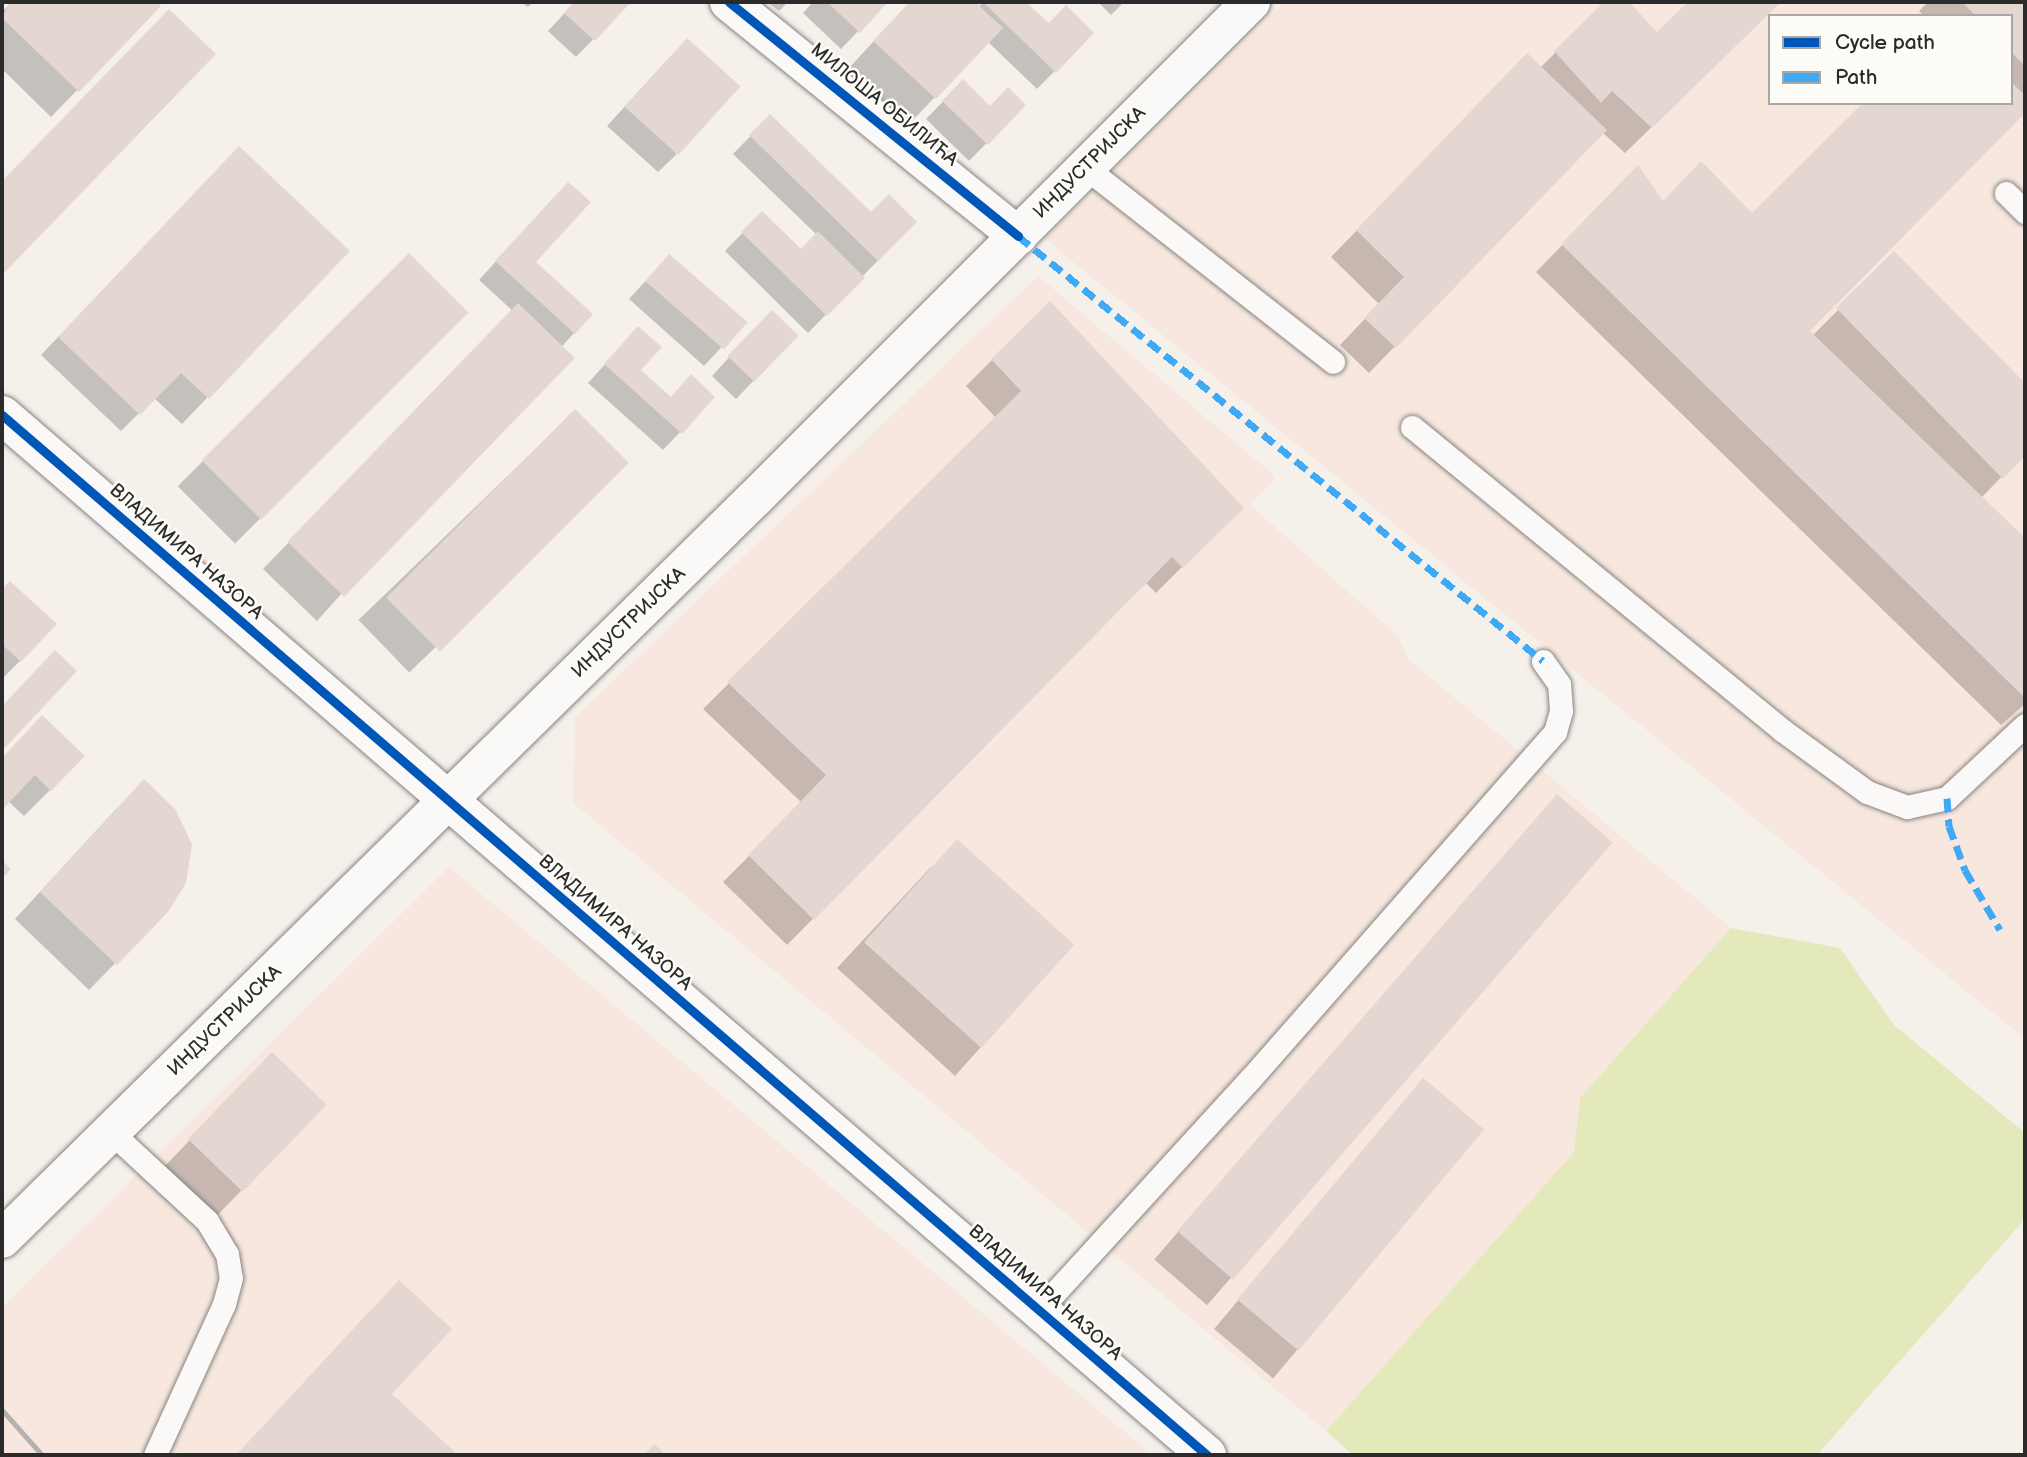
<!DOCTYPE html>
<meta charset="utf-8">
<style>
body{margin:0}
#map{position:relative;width:2027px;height:1457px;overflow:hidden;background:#f6f0eb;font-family:"Balsamiq Sans",sans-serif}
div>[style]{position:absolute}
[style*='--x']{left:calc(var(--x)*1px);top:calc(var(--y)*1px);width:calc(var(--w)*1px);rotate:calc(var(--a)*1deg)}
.built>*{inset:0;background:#f8e7de}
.green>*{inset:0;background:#e4e9bc}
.shadow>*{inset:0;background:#0003;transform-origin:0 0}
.building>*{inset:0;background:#e4d6d1;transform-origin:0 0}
.roads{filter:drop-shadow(0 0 2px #868481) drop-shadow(0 0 2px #868481)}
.service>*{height:23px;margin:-11.5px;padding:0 11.5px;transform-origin:11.5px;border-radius:11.5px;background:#faf9f7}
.minor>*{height:38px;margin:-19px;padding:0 19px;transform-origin:19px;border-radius:19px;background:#faf9f7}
.tertiary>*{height:38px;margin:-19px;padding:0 19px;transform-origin:19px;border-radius:19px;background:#faf9f7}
.secondary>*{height:38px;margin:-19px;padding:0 19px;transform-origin:19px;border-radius:19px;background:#faf9f7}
.rail>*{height:5px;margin:-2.5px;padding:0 2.5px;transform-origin:2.5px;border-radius:2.5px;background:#b4b2b0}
.quiet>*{height:7px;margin-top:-3.5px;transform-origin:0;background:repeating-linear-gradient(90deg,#3fa9f5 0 14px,transparent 0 21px)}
.cycleway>*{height:9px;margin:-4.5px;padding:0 4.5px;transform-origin:4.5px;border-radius:4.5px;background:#0057b8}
span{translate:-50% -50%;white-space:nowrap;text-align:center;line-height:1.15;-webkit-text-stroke:5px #fdfcf7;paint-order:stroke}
.street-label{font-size:19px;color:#2b2b2b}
.frame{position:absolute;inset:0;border:4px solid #2b2b2b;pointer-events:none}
.legend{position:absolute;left:1768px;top:14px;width:245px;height:91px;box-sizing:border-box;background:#fdfcf7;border:2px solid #a9a8a5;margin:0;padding:9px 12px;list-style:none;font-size:21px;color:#2b2b2b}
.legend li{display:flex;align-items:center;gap:14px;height:35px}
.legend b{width:35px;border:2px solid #a9a8a5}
</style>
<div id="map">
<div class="built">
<i style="clip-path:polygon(evenodd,1285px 2px,2025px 2px,2025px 1039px,1045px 239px,1285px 2px,1770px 16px,2011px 16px,2011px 103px,1770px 103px,1770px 16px)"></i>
<i style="clip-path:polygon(1038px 276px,1276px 477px,1250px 505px,1398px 636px,1408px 659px,1731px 928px,1580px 1098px,1574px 1152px,1326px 1431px,573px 803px,575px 717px)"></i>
<i style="clip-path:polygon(449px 867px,1152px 1455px,2px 1455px,2px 1308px)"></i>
</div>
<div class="green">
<i style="clip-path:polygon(1731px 928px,1840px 948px,1894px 1025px,2025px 1133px,2025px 1219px,1817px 1455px,1353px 1455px,1326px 1431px,1574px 1152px,1580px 1098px)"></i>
</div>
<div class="shadow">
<i style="clip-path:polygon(12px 2px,154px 2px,159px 6px,51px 117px,2px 69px,2px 12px)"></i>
<i style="clip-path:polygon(521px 2px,533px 2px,528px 7px)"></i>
<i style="clip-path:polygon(575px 2px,629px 2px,576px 57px,548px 31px)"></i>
<i style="clip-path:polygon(767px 2px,788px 2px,779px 11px)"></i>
<i style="clip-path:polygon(813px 2px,886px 2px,841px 49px,803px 13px)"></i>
<i style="clip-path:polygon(910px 2px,973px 2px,978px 7px,984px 2px,1024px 2px,1048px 26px,1092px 33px,1037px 89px,988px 42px,909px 124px,849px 68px)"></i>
<i style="clip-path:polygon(1098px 2px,1124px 2px,1111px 15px)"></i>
<i style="clip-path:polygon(1606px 2px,1627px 2px,1656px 34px,1691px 2px,1780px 2px,1625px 153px,1602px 132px,1369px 373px,1340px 345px,1379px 304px,1331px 257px,1501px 82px,1540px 68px)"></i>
<i style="clip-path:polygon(1928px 2px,2025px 2px,2025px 118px,2022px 114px,1807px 332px,1812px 336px,1894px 254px,2025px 386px,2025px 453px,1981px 498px,2025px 540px,2025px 704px,2001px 725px,1536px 272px,1612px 194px,1752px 215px,2011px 103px,2011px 16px,1924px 16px,1919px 11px)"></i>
<i style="clip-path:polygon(670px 57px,676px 155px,658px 172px,607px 126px)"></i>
<i style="clip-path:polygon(963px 81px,990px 108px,1024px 105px,969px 161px,926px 119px)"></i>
<i style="clip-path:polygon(770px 116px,871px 215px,915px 222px,808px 333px,725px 251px,762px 213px,800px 251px,817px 235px,733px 154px)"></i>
<i style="clip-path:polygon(213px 174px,347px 251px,182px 424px,154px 398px,121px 431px,41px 355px)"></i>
<i style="clip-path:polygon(551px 201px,534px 263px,590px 315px,317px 621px,263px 569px,513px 311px,479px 280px)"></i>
<i style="left:409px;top:255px;width:81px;height:327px;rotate:45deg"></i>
<i style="clip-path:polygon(652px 274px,744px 323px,704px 366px,629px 299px)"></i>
<i style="clip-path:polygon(638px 328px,638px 370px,680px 432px,663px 450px,588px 383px)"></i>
<i style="clip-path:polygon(754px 330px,797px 336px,736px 399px,712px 376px)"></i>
<i style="clip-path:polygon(992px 360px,1241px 508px,1156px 593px,1145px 582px,787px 945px,723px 882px,802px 803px,703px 709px,996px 418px,966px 386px)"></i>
<i style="left:575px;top:411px;width:73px;height:301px;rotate:46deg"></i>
<i style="clip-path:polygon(10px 583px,20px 661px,2px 679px,2px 591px)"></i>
<i style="clip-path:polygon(16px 743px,50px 790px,24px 816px,8px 801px,2px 808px,2px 759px)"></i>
<i style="left:1557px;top:796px;width:70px;height:614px;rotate:41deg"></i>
<i style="clip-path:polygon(118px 807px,167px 910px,89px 990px,15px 919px)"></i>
<i style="clip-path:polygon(931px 867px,1073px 944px,955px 1076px,837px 968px)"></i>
<i style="left:272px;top:1055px;width:72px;height:156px;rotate:44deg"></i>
<i style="left:1423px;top:1080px;width:77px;height:325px;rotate:40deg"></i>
<i style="clip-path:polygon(373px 1308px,389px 1394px,455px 1455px,237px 1455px)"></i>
</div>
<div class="building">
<i style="clip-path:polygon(10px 2px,157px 2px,161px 6px,79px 92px,2px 18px)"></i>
<i style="clip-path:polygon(574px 2px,631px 2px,595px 41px,564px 13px)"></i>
<i style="clip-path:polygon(827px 2px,888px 2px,860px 33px)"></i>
<i style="clip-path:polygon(910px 2px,975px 2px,1003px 28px,936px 99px,873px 41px)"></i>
<i style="clip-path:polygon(983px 2px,1026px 2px,1049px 23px,1066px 5px,1094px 33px,1056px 73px)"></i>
<i style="clip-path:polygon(1604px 2px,1629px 2px,1657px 32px,1688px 2px,1781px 2px,1652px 128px,1612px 91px,1601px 103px,1554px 51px)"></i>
<i style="clip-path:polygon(1962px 2px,2025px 2px,2025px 66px,2011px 52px,2011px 16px,1976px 16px)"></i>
<i style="clip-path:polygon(169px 9px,216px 54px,2px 275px,2px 181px)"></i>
<i style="left:687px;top:38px;width:72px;height:93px;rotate:42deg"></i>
<i style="clip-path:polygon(1527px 53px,1607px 130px,1396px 348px,1364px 318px,1404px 277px,1356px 230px)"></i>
<i style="clip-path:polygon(963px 79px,990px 106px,1008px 87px,1026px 105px,988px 145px,942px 101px)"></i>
<i style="clip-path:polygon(2011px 82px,2025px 95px,2025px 113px,1810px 331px,2025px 538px,2025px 698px,1561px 244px,1638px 165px,1663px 201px,1701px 161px,1752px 213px,1863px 103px,2011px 103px)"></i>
<i style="clip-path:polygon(770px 114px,871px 212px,889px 194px,917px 222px,878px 261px,749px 135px)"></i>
<i style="clip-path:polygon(239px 146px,350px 251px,209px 399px,181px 373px,140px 415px,58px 337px)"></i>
<i style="clip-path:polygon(568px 182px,591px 202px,536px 262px,593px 314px,575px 334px,495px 261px)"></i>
<i style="clip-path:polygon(762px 211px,801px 249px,818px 231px,865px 278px,827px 316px,741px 232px)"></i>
<i style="clip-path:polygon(1894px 251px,2025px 383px,2025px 456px,2003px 479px,1836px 308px)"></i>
<i style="left:409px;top:253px;width:84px;height:293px;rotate:45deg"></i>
<i style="left:669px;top:254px;width:104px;height:36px;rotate:41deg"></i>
<i style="clip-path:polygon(1050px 301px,1244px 508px,1183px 568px,1172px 557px,814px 920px,748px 855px,826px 775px,727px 682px,1021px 391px,991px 359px)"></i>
<i style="left:518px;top:303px;width:79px;height:332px;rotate:44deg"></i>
<i style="left:772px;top:310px;width:37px;height:64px;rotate:44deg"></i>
<i style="clip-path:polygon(638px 326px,662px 347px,641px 370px,671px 397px,691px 374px,715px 397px,682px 434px,604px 364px)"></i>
<i style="left:575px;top:409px;width:76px;height:267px;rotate:45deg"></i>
<i style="clip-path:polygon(10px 581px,57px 624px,21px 662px,4px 646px,2px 649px,2px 589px)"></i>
<i style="clip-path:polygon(55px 650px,77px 671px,2px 751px,2px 706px)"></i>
<i style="clip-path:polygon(42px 715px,85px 756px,51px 791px,35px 775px,2px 810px,2px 758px)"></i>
<i style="clip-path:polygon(144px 779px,175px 809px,192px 844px,186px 883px,168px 912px,117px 965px,40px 892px)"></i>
<i style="left:1557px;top:794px;width:74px;height:579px;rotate:41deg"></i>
<i style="left:957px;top:839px;width:158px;height:139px;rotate:42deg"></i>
<i style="clip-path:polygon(2px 860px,11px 869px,2px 879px)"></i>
<i style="left:272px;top:1052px;width:76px;height:121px;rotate:44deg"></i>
<i style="left:1423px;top:1078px;width:80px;height:289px;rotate:40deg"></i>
<i style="clip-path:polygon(399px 1280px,452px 1329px,392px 1394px,458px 1455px,236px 1455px)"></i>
<i style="clip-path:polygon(654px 1444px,666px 1455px,644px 1455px)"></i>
</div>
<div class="roads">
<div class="service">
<i style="--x:1086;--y:168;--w:314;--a:38.1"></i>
<i style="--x:2006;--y:193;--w:27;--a:45"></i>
<i style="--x:1412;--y:427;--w:478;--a:39.3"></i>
<i style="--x:1782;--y:730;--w:105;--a:36.1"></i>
<i style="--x:1867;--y:792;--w:43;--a:20.6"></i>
<i style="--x:1907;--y:807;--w:41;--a:-12.7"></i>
<i style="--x:1947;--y:798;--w:107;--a:-43.1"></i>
<i style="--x:111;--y:1132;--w:131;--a:42.8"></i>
<i style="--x:207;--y:1221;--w:39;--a:59"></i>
<i style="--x:227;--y:1254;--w:24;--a:81"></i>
<i style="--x:231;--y:1278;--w:27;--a:105"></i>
<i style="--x:224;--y:1304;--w:166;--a:114.6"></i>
<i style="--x:1038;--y:1311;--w:316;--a:-47.6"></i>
<i style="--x:1251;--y:1078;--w:461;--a:-48.7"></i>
<i style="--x:1555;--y:732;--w:22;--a:-74"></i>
<i style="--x:1561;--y:711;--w:27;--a:-94"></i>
<i style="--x:1559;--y:684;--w:28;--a:-125"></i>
</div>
<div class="minor">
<i style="--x:729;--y:2;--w:372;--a:39"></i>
</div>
<div class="tertiary">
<i style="--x:2;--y:415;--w:1592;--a:40.8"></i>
</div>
<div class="secondary">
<i style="--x:2;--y:1239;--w:1055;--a:-44.54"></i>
<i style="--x:754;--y:499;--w:703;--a:-45"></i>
</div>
</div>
<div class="rail">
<i style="--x:2;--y:1410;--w:60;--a:48.4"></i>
</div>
<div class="quiet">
<i style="--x:1018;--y:236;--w:675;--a:38.99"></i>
<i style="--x:1947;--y:798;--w:28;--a:86"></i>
<i style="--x:1949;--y:826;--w:47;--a:70"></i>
<i style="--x:1965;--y:870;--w:69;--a:59.7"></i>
</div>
<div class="cycleway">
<i style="--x:729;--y:2;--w:372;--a:39"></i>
<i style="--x:2;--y:415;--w:1592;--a:40.8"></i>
</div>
<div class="street-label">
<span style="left:884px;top:105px;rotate:39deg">МИЛОША ОБИЛИЋА</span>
<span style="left:1090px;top:163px;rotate:-45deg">ИНДУСТРИЈСКА</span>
<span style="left:186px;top:552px;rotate:41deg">ВЛАДИМИРА НАЗОРА</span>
<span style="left:629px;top:623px;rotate:-44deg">ИНДУСТРИЈСКА</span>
<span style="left:615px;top:923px;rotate:41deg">ВЛАДИМИРА НАЗОРА</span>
<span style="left:225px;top:1021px;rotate:-44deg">ИНДУСТРИЈСКА</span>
<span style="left:1045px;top:1293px;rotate:41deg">ВЛАДИМИРА НАЗОРА</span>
</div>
<div class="frame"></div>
<ul class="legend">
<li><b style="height:9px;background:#0057b8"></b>Cycle path</li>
<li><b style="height:9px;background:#3fa9f5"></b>Path</li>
</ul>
</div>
